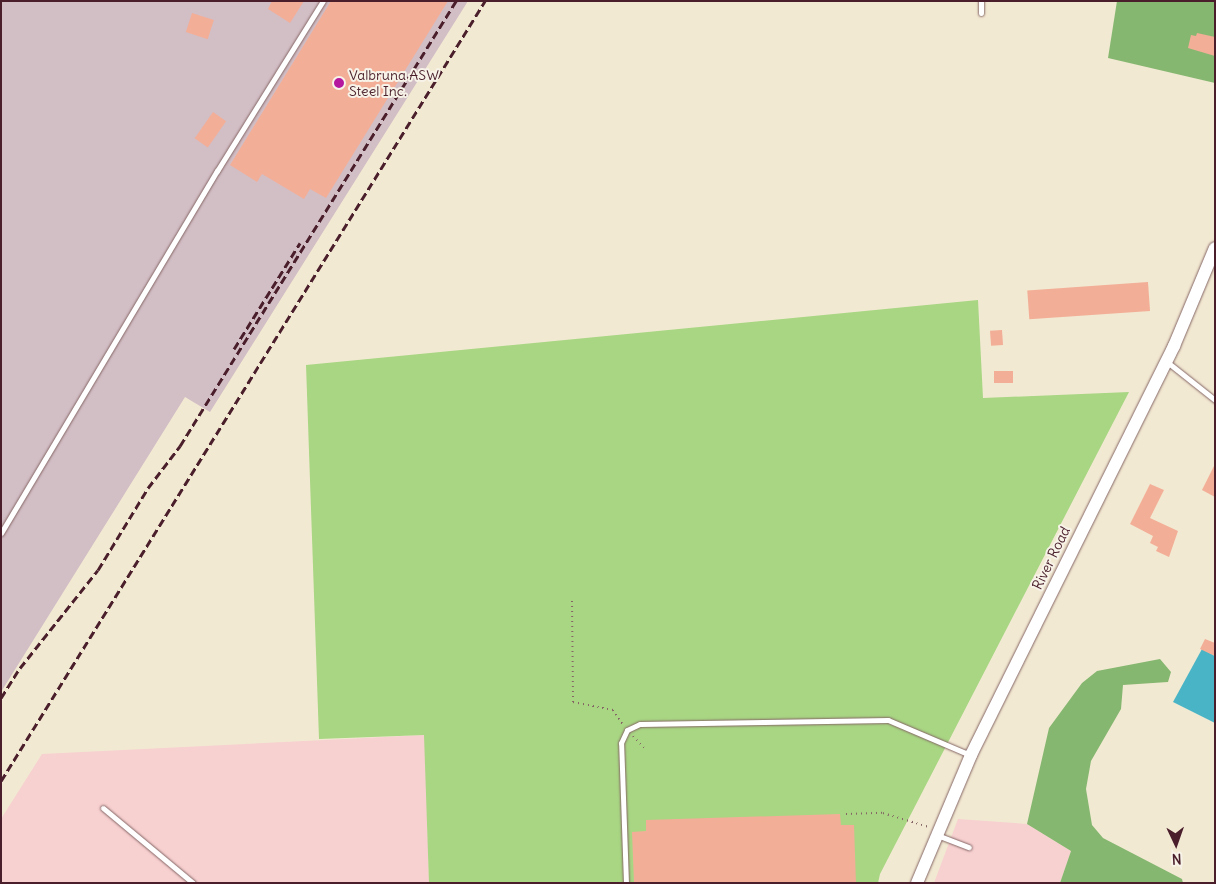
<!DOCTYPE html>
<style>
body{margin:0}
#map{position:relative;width:1216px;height:884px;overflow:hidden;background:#f2e9d2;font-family:Delius,sans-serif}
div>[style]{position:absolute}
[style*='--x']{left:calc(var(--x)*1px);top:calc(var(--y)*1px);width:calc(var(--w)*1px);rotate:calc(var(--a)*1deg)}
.built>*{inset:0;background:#f7d0d0}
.industrial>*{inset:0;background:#d2bec5}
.green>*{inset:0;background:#a8d683}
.forest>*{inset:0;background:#86b771}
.water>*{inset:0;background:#49b4c6}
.building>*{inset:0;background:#f3ae97;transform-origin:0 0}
.path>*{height:2px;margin-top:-1px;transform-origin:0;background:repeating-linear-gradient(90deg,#856665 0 1px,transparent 0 5px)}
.roads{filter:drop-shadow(0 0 1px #856665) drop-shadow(0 0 1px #856665)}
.service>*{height:5px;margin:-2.5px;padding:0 2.5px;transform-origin:2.5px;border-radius:2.5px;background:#fff}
.tertiary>*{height:12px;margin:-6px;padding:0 6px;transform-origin:6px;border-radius:6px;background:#fff}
.rail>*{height:3px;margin-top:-1.5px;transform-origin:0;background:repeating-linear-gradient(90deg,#4a1f2b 0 8px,transparent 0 12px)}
.dots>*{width:14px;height:14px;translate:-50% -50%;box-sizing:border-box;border:2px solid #f7f3e8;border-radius:50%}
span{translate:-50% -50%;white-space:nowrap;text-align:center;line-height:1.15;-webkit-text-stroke:4px #f7f3e8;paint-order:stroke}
.poi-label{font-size:14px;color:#4a1f2b}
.left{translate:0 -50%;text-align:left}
.street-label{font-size:14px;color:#4a1f2b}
.frame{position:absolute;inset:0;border:2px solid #4a1f2b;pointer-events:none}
.north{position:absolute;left:1151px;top:819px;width:50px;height:50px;-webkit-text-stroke:4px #f7f3e8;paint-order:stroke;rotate:177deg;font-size:14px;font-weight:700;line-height:20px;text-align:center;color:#4a1f2b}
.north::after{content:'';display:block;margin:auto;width:18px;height:22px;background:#4a1f2b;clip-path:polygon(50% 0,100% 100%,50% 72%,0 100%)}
</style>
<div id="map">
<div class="built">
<i style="clip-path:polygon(425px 735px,429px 883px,1px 883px,1px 819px,42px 754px)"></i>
<i style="clip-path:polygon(958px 819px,1027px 824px,1071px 851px,1060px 883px,934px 883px)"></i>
</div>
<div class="industrial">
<i style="clip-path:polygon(1px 1px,468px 1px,210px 412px,185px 397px,1px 692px)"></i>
</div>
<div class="green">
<i style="clip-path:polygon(978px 300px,983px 398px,1129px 392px,880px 874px,878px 883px,429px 883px,424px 735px,319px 739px,306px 365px)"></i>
</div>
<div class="forest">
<i style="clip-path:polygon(1117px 1px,1215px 1px,1215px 83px,1108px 58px)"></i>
<i style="clip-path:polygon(1160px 659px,1171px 672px,1168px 682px,1123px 685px,1121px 709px,1091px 761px,1086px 789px,1092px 825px,1103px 838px,1182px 879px,1183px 883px,1060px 883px,1071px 851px,1027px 824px,1049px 728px,1082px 683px,1097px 671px)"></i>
</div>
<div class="water">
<i style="clip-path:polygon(1202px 649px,1215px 656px,1215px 723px,1173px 702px)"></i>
</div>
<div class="building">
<i style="clip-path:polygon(272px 1px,304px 1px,290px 23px,268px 9px)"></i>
<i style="clip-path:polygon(331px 1px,448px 1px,326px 198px,310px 189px,304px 199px,262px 174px,257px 182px,230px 165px)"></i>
<i style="left:192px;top:13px;width:23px;height:20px;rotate:18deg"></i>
<i style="clip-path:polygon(1197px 33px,1215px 37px,1215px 56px,1188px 48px,1191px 35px,1196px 36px)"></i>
<i style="left:213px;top:112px;width:16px;height:32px;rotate:35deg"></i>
<i style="left:1148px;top:282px;width:29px;height:121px;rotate:86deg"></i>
<i style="left:1002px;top:330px;width:15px;height:12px;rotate:86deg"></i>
<i style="left:1013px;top:371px;width:12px;height:19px;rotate:90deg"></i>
<i style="clip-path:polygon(1215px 464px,1215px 497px,1202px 490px)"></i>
<i style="clip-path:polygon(1150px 484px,1164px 490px,1150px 518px,1178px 531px,1169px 557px,1156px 551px,1158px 547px,1150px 543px,1153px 536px,1130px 524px)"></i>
<i style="clip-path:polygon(1205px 639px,1215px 643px,1215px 656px,1200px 649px)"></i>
<i style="clip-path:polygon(840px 814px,841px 825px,854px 825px,856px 883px,634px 883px,632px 832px,646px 831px,646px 820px)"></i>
</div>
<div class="path">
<i style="--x:572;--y:601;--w:101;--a:89.4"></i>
<i style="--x:573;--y:702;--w:41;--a:11.3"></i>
<i style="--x:613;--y:710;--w:18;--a:56"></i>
<i style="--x:633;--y:736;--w:18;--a:47"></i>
<i style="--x:846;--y:814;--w:37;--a:-2"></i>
<i style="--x:883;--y:813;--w:48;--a:16.9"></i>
</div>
<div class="roads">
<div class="service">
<i style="--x:981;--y:1;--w:12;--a:90"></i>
<i style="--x:1166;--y:361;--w:63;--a:38.5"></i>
<i style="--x:1;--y:533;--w:422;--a:-59.2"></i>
<i style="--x:217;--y:171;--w:200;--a:-58.1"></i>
<i style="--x:103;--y:808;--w:117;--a:39.8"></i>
<i style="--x:937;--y:835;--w:34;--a:21"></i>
<i style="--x:626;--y:883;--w:140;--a:-92"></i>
<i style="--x:621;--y:743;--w:14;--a:-65"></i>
<i style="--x:627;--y:730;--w:14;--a:-25"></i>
<i style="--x:640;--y:724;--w:248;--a:-0.9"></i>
<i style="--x:888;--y:720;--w:89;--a:23.1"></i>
</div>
<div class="tertiary">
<i style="--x:917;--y:883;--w:139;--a:-67.1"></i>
<i style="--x:971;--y:755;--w:457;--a:-63.6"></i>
<i style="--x:1174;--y:346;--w:106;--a:-67.3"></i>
</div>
</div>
<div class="rail">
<i style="--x:234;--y:349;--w:125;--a:-58.1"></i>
<i style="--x:1;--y:698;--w:36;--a:-58"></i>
<i style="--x:20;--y:668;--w:125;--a:-51.5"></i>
<i style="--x:98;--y:570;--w:96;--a:-58.6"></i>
<i style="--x:148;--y:488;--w:53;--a:-52.7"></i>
<i style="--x:180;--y:446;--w:524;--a:-58.19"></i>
<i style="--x:1;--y:781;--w:918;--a:-58.18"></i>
</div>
<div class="dots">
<i style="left:339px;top:83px;background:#b5179e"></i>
</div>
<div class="poi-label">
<span class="left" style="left:349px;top:83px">Valbruna ASW<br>Steel Inc.</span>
</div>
<div class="street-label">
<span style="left:1051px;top:558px;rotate:-64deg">River Road</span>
</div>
<div class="frame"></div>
<div class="north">N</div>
</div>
